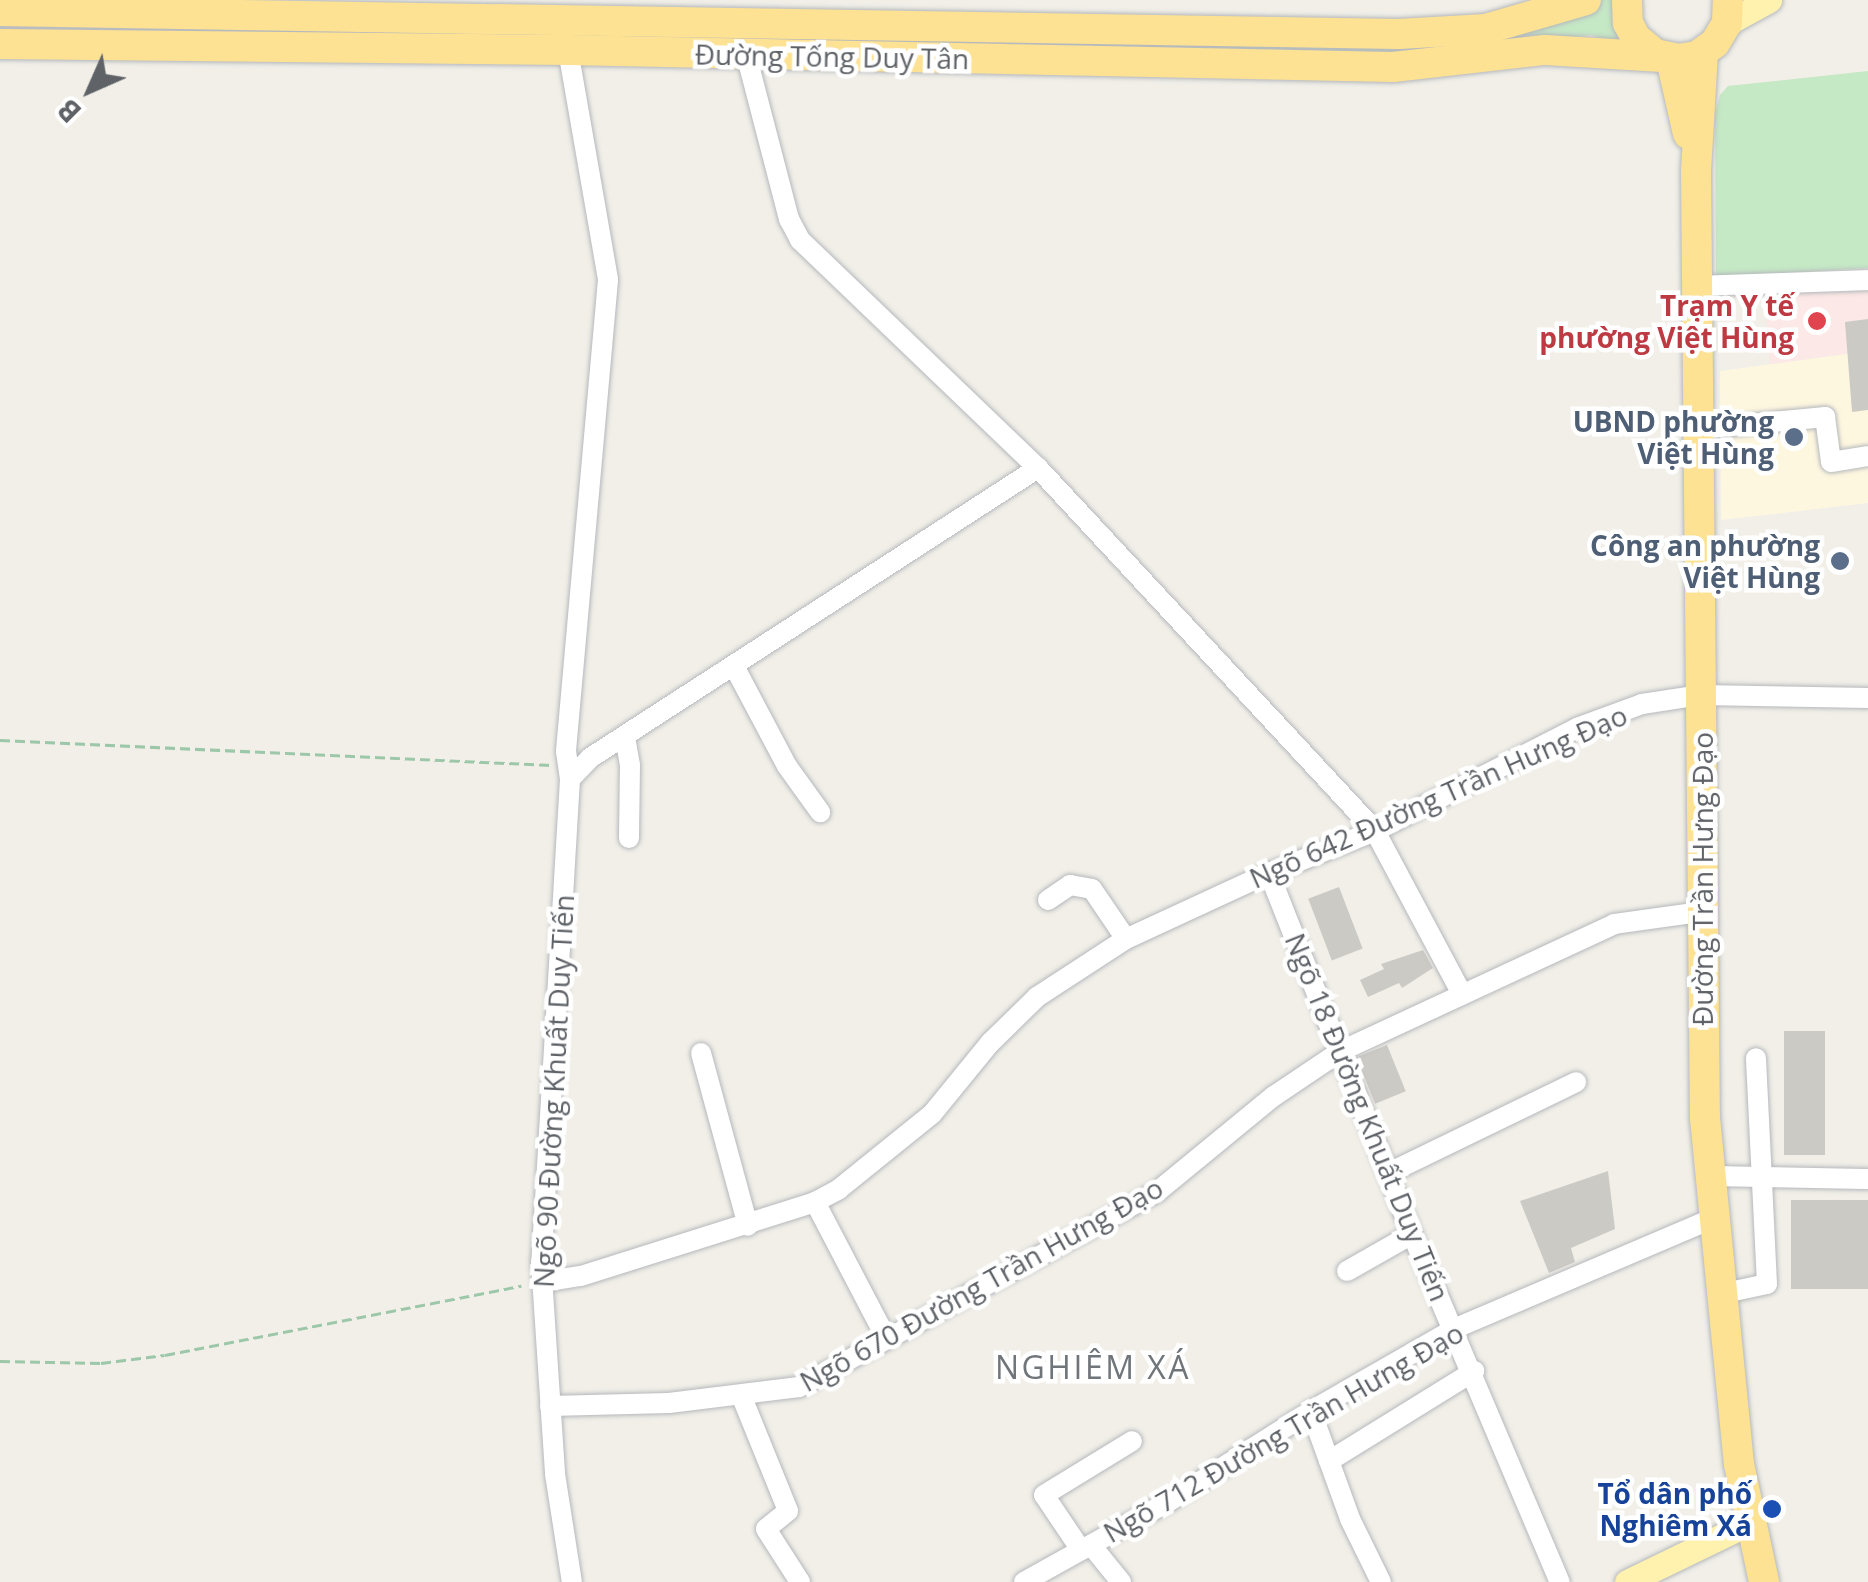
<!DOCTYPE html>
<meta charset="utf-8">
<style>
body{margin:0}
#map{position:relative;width:1868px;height:1582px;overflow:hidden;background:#f1efe8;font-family:"Open Sans",sans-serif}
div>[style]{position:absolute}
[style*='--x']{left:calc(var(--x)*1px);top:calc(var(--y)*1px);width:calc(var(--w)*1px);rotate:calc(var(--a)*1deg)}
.commercial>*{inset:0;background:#fef7e0}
.medical>*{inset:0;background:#fce8e6}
.green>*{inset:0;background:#c5e8c5}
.building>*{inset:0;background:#cccac5;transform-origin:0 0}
.path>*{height:2.5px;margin-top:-1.25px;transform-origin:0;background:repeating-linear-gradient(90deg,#9cc7a9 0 10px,transparent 0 15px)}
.roads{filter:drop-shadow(0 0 2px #b5b8bc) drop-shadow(0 0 2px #b5b8bc)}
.minor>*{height:20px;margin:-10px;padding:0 10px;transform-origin:10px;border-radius:10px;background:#fff}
.major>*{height:25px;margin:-12.5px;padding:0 12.5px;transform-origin:12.5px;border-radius:12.5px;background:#fff2af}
.highway>*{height:30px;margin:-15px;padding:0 15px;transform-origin:15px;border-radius:15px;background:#fde293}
.dots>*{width:28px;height:28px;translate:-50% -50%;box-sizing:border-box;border:5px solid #fff;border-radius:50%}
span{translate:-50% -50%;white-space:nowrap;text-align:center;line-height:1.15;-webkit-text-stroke:9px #fff;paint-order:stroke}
.street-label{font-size:28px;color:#5f6368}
.health-label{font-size:28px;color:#be3a42;font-weight:700}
.right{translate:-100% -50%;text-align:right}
.service-label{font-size:28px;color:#4e5e75;font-weight:700}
.transit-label{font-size:28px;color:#164399;font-weight:700}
.quarter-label{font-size:32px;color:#70757a;letter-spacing:2.5px}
.north{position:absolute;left:40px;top:40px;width:100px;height:100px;-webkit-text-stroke:8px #fff;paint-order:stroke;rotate:225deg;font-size:28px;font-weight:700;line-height:40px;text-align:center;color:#5f6368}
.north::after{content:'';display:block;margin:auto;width:35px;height:45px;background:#5f6368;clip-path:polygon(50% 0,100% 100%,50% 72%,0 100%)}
</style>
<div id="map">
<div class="commercial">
<i style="clip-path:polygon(1868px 351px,1868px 503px,1721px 520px,1720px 371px)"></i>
</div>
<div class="medical">
<i style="clip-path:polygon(1868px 288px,1868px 351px,1770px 364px,1764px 291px)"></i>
</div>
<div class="green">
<i style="clip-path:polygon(1602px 0,1616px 0,1625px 46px,1591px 35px,1426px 54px,1068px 51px,1061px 45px,1064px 38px,1570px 17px)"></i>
<i style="clip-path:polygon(1868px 71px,1868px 268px,1716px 277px,1715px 114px,1720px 95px,1728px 86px)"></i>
</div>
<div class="building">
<i style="clip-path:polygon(1868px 319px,1868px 410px,1852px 412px,1845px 322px)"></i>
<i style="left:1339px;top:887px;width:66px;height:33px;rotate:69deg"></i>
<i style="clip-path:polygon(1423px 950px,1433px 968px,1402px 988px,1399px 983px,1368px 997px,1360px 980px,1384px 969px,1381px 964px)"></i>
<i style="left:1784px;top:1031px;width:41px;height:124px"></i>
<i style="left:1387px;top:1045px;width:50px;height:33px;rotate:68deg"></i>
<i style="clip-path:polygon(1608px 1171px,1615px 1229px,1571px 1248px,1575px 1262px,1549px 1273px,1520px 1201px)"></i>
<i style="left:1868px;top:1200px;width:89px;height:77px;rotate:90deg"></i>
</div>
<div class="path">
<i style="--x:0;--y:740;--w:552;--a:2.6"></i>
<i style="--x:0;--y:1361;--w:101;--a:1.1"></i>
<i style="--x:101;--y:1363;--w:64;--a:-7.1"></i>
<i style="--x:165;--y:1355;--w:363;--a:-11"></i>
</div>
<div class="roads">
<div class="minor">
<i style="--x:568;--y:50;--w:233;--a:80.1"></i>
<i style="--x:608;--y:280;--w:473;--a:95.1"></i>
<i style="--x:566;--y:751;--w:28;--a:82"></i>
<i style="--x:570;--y:779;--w:484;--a:93.4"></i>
<i style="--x:541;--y:1262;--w:212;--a:86.2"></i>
<i style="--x:555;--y:1474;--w:109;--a:81.1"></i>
<i style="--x:746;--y:54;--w:171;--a:75.4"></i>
<i style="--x:789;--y:219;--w:24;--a:62"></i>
<i style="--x:800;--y:240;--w:330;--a:43.8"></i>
<i style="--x:1038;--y:468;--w:495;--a:47.1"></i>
<i style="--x:1375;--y:831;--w:185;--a:61.9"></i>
<i style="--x:1698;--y:286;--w:170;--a:-2"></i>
<i style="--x:1699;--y:429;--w:127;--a:-5.4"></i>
<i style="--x:1825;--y:417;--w:45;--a:82.4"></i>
<i style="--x:1831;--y:462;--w:37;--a:-9"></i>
<i style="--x:734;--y:666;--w:113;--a:62.1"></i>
<i style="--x:787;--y:766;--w:57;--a:54.3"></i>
<i style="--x:625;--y:737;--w:28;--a:80"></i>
<i style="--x:630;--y:765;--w:73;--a:90.8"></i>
<i style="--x:570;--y:779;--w:29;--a:-46"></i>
<i style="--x:590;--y:758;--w:534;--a:-32.92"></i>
<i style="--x:1269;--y:873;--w:388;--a:68.4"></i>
<i style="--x:1412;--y:1234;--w:378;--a:67"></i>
<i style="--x:1048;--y:900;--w:27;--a:-34"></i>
<i style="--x:1070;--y:885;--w:22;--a:10"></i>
<i style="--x:1092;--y:889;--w:60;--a:55.8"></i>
<i style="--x:701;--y:1053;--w:179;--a:74.8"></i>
<i style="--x:1389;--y:1173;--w:208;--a:-25.9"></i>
<i style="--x:1709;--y:1176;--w:159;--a:1.1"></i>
<i style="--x:815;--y:1202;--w:153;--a:62.4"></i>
<i style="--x:1347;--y:1271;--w:75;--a:-29.6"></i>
<i style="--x:542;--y:1282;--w:39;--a:-9"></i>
<i style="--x:581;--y:1276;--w:245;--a:-17.5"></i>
<i style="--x:815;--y:1202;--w:27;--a:-28"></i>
<i style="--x:839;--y:1189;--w:119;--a:-38.9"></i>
<i style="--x:932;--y:1114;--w:92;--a:-50.8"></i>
<i style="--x:990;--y:1043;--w:66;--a:-44.4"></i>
<i style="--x:1037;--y:997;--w:106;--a:-33.1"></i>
<i style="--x:1126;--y:939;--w:157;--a:-24.8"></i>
<i style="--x:1269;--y:873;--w:114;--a:-21.6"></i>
<i style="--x:1375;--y:831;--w:227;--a:-27"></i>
<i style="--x:1577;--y:728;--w:69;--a:-20.3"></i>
<i style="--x:1642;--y:704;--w:60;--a:-8.7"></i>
<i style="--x:1701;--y:695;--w:167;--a:1"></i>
<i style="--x:1720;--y:1294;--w:48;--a:-12"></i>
<i style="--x:1767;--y:1284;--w:226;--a:-92.8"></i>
<i style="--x:741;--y:1395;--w:125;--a:67.9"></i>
<i style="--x:788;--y:1511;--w:28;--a:141"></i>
<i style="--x:766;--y:1529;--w:63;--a:57.3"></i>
<i style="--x:550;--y:1406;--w:119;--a:-1.4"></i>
<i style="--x:669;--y:1403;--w:131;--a:-7"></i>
<i style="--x:799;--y:1387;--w:408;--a:-28.6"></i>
<i style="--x:1157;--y:1192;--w:151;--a:-39.4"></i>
<i style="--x:1274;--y:1096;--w:81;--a:-33.9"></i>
<i style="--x:1341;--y:1051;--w:301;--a:-24.9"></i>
<i style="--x:1614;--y:924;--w:87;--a:-7.9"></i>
<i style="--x:1311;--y:1411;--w:115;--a:70.1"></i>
<i style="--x:1350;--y:1519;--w:70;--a:63.8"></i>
<i style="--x:1329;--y:1461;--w:171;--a:-31.8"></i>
<i style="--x:1091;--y:1545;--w:48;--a:51"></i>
<i style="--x:1081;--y:1550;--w:66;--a:-123.9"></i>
<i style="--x:1044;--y:1495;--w:103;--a:-31.5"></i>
<i style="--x:1024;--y:1582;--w:165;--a:-29.1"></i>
<i style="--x:1168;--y:1502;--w:169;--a:-32.5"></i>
<i style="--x:1311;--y:1411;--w:167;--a:-29.8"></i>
<i style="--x:1456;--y:1328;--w:278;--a:-23.1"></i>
</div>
<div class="major">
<i style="--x:1727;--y:23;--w:48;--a:-28.7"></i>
<i style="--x:1627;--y:1582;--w:136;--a:-25.8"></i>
</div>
<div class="highway">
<i style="--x:1627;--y:0;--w:23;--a:88"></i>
<i style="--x:1628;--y:23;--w:17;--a:62"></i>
<i style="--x:1636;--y:38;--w:25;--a:40"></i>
<i style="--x:1655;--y:54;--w:24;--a:12"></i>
<i style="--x:1678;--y:59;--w:19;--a:-9"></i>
<i style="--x:1697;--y:56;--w:22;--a:-36"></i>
<i style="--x:1715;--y:43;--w:23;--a:-59"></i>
<i style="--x:1727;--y:23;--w:23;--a:-88"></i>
<i style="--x:0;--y:11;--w:1399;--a:0.94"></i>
<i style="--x:1399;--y:34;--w:87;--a:-3.3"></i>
<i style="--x:1486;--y:29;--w:104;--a:-16.2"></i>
<i style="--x:0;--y:44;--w:568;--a:0.61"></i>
<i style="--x:568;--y:50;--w:825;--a:1.18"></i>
<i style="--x:1393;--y:67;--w:153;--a:-6.4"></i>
<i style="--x:1545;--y:50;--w:117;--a:3.4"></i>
<i style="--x:1703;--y:53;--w:118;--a:93.4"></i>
<i style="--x:1696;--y:171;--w:947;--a:89.46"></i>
<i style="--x:1705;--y:1118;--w:348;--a:84.4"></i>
<i style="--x:1739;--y:1464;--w:121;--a:78"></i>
<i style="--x:1671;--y:59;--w:77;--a:77.2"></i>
</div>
</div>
<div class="dots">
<i style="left:1817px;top:321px;background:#e0444e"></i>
<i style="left:1794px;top:437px;background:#5c6f8a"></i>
<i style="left:1840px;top:561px;background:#5c6f8a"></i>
<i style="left:1772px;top:1509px;background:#1a4fb4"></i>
</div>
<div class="street-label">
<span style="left:832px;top:56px;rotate:1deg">Đường Tống Duy Tân</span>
<span style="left:1438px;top:796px;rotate:-24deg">Ngõ 642 Đường Trần Hưng Đạo</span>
<span style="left:1702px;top:879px;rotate:-90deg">Đường Trần Hưng Đạo</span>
<span style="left:553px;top:1091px;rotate:-87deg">Ngõ 90 Đường Khuất Duy Tiến</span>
<span style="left:1368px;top:1117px;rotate:68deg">Ngõ 18 Đường Khuất Duy Tiến</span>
<span style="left:981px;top:1284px;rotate:-29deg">Ngõ 670 Đường Trần Hưng Đạo</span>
<span style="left:1283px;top:1432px;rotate:-30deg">Ngõ 712 Đường Trần Hưng Đạo</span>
</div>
<div class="health-label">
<span class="right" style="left:1794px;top:321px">Trạm Y tế<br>phường Việt Hùng</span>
</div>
<div class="service-label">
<span class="right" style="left:1774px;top:437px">UBND phường<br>Việt Hùng</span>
<span class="right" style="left:1820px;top:561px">Công an phường<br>Việt Hùng</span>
</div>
<div class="transit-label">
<span class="right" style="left:1752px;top:1509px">Tổ dân phố<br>Nghiêm Xá</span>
</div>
<div class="quarter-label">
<span style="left:1093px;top:1367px">NGHIÊM XÁ</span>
</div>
<div class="north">B</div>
</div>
